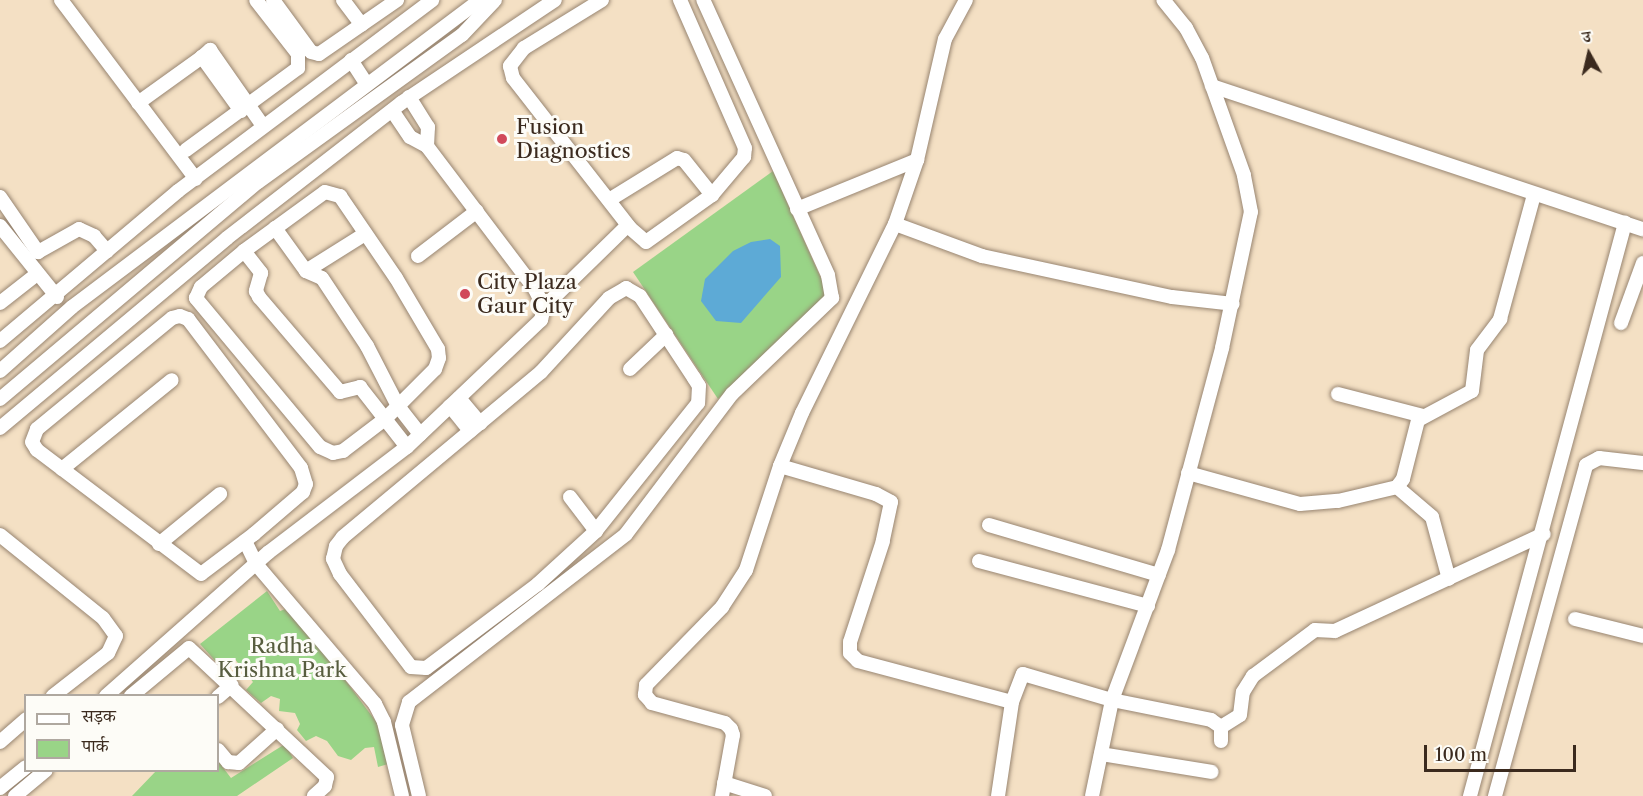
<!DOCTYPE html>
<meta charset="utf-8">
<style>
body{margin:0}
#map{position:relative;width:1643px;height:796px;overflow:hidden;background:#f4e0c4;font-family:"Libre Caslon Text","Noto Serif Devanagari",serif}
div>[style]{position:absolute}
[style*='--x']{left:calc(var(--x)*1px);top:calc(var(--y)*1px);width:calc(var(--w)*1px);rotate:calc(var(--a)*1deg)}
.green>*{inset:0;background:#99d487}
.water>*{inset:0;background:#5daad6}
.roads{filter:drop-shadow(0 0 2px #988571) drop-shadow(0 0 2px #988571)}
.minor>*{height:14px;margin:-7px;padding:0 7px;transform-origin:7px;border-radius:7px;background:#fff}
.dots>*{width:16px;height:16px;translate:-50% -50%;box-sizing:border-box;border:3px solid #fdfcf7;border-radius:50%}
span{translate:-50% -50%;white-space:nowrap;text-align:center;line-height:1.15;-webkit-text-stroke:6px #fdfcf7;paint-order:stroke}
.poi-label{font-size:21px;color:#3b2a1e}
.left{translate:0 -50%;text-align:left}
.park-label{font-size:21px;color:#575d3e}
.legend{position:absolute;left:24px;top:694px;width:195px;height:78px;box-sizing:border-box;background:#fdfcf7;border:2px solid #afa8a0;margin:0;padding:8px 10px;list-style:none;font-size:18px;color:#3b2a1e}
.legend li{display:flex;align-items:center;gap:12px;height:30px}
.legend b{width:30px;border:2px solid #afa8a0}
.north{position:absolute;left:1559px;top:24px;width:60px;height:60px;-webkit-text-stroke:4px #fdfcf7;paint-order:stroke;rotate:352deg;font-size:16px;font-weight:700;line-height:24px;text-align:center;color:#3b2a1e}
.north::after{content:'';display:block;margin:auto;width:21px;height:27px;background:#3b2a1e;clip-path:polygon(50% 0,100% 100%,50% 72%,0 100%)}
.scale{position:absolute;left:1424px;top:745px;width:152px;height:27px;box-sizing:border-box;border:3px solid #3b2a1e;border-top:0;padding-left:8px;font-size:18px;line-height:21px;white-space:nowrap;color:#3b2a1e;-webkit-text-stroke:4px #fdfcf7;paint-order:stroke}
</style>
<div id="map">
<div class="green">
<i style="clip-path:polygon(773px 171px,828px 294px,718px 399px,633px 272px)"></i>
<i style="clip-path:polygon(267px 591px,280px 611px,291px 607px,380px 727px,388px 764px,378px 767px,374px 747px,365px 748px,351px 760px,338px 756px,327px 741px,316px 736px,306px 741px,297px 730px,300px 724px,295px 713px,279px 711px,280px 699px,271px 696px,261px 703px,246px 690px,253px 682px,234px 658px,218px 664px,200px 644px)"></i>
<i style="clip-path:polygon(285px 744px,293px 758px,237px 796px,132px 796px,156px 771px,218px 770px,218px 761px,231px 778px)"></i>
</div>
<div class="water">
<i style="clip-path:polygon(770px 239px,780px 246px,781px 277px,741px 323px,716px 321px,701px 301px,705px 279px,733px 251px,751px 242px)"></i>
</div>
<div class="roads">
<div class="minor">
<i style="--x:61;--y:0;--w:224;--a:53"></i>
<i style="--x:273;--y:0;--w:64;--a:53.8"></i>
<i style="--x:311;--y:52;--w:8;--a:14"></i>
<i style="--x:319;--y:54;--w:95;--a:-34.7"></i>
<i style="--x:343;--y:0;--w:31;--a:53"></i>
<i style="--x:602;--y:0;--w:92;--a:148.4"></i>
<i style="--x:524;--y:48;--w:23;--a:128"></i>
<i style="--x:510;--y:66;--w:12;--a:76"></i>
<i style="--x:513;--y:78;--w:190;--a:52"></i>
<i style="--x:630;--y:228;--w:21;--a:41"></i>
<i style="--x:646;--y:242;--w:81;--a:-35.5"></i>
<i style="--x:712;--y:195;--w:50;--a:-49.9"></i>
<i style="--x:744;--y:157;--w:9;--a:-84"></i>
<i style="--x:745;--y:148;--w:162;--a:-113.7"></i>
<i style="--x:351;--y:60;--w:27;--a:57"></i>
<i style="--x:1212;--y:86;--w:454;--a:18.4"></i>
<i style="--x:409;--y:97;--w:36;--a:58"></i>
<i style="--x:428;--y:127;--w:19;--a:93"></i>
<i style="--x:138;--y:103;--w:79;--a:-35.7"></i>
<i style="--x:241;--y:111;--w:67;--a:-125.8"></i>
<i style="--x:202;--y:57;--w:11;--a:-41"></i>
<i style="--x:210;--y:50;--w:93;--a:55.1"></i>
<i style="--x:186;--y:150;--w:139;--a:-36.2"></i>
<i style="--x:298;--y:68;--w:14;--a:-90"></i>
<i style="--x:298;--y:54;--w:68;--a:-127.9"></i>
<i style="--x:325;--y:192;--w:16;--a:15"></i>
<i style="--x:340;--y:196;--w:99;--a:55.7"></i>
<i style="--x:396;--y:278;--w:82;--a:59.4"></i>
<i style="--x:438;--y:349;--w:9;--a:84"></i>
<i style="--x:439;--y:358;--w:12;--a:110"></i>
<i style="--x:435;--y:369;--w:71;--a:135"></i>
<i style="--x:385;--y:419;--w:53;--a:142.7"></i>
<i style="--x:343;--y:451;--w:10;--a:169"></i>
<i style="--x:333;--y:453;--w:14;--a:-155"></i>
<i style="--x:320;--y:447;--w:194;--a:-129.8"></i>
<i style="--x:196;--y:298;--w:12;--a:-66"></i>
<i style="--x:201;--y:287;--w:56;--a:-39.9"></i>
<i style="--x:244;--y:251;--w:100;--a:-36.1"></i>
<i style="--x:0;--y:197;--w:67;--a:55.4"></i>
<i style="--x:38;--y:252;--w:47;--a:-29.3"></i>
<i style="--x:79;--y:229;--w:17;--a:25"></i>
<i style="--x:94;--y:236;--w:20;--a:49"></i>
<i style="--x:609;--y:200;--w:80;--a:-31.7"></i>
<i style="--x:677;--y:158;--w:7;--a:16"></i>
<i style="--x:684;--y:160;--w:45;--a:51.3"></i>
<i style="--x:797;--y:209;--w:130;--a:-22.2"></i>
<i style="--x:895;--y:224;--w:93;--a:20.2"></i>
<i style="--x:982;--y:256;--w:194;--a:12.2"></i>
<i style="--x:1172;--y:297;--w:61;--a:6.5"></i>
<i style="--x:0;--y:226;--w:91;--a:51.2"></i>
<i style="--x:275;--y:228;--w:53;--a:54.2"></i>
<i style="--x:306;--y:271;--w:17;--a:24"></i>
<i style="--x:322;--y:278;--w:82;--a:56.5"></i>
<i style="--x:367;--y:346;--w:68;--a:62.7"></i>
<i style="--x:398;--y:406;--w:36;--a:52"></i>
<i style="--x:244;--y:251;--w:28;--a:52"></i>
<i style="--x:261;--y:273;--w:19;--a:106"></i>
<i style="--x:256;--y:291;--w:7;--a:63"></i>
<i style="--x:259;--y:297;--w:125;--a:49.5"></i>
<i style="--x:340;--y:392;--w:21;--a:-14"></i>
<i style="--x:360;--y:387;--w:76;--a:51.9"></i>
<i style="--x:418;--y:256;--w:74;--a:-37.3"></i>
<i style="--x:306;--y:271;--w:70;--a:-32.1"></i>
<i style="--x:626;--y:288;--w:16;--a:30"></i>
<i style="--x:640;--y:296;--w:98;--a:56.6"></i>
<i style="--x:694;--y:378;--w:9;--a:58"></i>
<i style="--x:699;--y:386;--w:17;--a:93"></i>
<i style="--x:698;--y:403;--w:164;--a:128.6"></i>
<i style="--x:596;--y:531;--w:79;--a:137.6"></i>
<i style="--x:538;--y:584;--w:140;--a:143.1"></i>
<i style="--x:426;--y:668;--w:15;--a:-176"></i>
<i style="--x:411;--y:667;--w:117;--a:-127.4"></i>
<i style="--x:340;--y:574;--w:17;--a:-115"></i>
<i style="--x:333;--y:559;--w:13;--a:-77"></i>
<i style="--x:336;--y:546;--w:11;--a:-52"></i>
<i style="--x:343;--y:537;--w:258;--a:-39.8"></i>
<i style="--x:541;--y:372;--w:100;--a:-47.4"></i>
<i style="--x:609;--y:298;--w:20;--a:-30"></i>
<i style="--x:0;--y:303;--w:47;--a:-38.1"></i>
<i style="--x:544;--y:307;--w:117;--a:-44.3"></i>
<i style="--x:180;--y:316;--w:9;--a:21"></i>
<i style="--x:188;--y:319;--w:187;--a:52.8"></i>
<i style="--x:301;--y:468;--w:17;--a:73"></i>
<i style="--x:306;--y:484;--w:9;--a:111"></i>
<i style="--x:303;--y:492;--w:65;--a:139.4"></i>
<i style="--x:254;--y:534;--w:66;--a:143"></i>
<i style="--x:201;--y:574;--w:206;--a:-142.9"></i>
<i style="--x:37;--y:450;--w:9;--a:-122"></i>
<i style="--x:32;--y:442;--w:14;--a:-69"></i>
<i style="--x:37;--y:429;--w:175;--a:-39.4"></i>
<i style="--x:172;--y:318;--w:8;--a:-14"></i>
<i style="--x:1621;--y:323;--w:64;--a:-69.9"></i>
<i style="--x:0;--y:341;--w:233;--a:-40.1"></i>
<i style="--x:178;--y:191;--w:318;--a:-36.9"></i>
<i style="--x:630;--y:369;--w:50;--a:-43.4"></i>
<i style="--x:0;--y:371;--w:96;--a:-41.6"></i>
<i style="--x:72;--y:307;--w:511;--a:-36.96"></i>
<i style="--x:1338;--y:394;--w:88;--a:14.5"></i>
<i style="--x:459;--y:398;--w:33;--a:50"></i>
<i style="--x:0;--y:399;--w:337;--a:-40.1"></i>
<i style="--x:258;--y:182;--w:251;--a:-35.8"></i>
<i style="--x:462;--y:35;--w:48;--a:-46.7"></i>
<i style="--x:450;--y:406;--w:32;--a:51"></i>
<i style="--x:0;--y:428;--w:296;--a:-39.9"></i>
<i style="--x:227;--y:238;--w:220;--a:-37.8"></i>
<i style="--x:401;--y:103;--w:185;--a:-33.8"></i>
<i style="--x:780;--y:466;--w:100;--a:16.3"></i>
<i style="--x:876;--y:494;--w:17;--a:28"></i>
<i style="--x:891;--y:502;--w:40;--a:102"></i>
<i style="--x:883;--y:541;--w:106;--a:108.1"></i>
<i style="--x:850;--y:642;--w:11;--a:90"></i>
<i style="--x:850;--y:653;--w:11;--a:45"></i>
<i style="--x:858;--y:661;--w:159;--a:14.9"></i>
<i style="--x:62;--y:469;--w:141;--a:-39"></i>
<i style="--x:1188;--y:473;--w:116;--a:15.5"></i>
<i style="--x:1300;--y:504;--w:38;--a:-5"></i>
<i style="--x:1338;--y:501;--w:61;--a:-13.3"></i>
<i style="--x:1397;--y:487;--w:10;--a:-53"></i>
<i style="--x:1403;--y:479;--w:61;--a:-75.7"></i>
<i style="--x:1418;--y:420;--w:61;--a:-28.2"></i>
<i style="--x:1472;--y:391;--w:41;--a:-83"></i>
<i style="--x:1477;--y:350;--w:39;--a:-53"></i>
<i style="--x:1500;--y:319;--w:129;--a:-74.7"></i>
<i style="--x:1397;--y:487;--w:46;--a:40.6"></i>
<i style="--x:1432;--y:517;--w:64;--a:74.7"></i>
<i style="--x:570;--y:497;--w:43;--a:52.6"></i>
<i style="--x:989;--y:525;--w:177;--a:16.4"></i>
<i style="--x:0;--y:535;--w:132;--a:38.9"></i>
<i style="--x:103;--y:618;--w:22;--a:54"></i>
<i style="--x:116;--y:636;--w:19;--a:115"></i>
<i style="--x:108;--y:653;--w:70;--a:142"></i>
<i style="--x:245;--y:541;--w:25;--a:64"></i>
<i style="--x:256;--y:564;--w:184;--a:49.6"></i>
<i style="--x:375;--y:704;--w:20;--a:63"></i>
<i style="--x:384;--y:722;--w:76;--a:76.3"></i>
<i style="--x:159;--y:544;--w:79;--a:-39.3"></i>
<i style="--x:979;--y:561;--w:175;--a:14.9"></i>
<i style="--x:1575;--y:619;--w:70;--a:14"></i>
<i style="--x:106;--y:696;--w:217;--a:-41.5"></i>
<i style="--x:269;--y:552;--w:173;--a:-37.3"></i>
<i style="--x:407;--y:447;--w:185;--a:-43.5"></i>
<i style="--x:541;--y:320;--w:13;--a:-77"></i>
<i style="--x:544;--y:307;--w:20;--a:-117"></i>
<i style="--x:535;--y:289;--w:179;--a:-127.1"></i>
<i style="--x:427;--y:146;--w:19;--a:-152"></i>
<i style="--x:410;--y:137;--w:32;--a:-124"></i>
<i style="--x:131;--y:696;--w:75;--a:-39.6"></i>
<i style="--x:189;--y:648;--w:189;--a:43.1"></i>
<i style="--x:327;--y:777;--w:9;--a:103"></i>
<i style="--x:325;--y:786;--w:15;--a:138"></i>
<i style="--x:218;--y:697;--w:18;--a:-41"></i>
<i style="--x:1221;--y:727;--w:22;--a:-32"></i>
<i style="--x:1240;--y:715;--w:23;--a:-83"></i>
<i style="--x:1243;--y:692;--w:19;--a:-58"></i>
<i style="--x:1253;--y:676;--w:77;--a:-36.6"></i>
<i style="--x:1315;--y:630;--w:20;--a:3"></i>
<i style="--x:1335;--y:631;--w:230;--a:-24.9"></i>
<i style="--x:0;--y:742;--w:35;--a:-41"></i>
<i style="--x:218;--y:750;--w:16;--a:50"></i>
<i style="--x:228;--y:762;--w:11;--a:5"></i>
<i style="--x:239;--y:763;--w:51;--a:-41.8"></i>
<i style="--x:1101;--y:754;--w:112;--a:9.2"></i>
<i style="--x:724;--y:783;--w:43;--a:17.6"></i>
<i style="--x:0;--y:788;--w:33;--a:-39"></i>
<i style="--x:15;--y:796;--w:40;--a:-40"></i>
<i style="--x:419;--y:796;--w:73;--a:-103.5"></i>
<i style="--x:402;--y:725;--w:24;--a:-73"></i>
<i style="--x:409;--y:702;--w:274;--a:-37.7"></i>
<i style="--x:626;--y:534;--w:176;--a:-52.9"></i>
<i style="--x:732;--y:394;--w:139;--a:-43.8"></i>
<i style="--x:832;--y:298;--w:23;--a:-100"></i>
<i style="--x:828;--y:275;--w:302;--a:-114.4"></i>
<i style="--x:722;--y:796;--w:62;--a:-79.8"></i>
<i style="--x:733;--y:735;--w:6;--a:-108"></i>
<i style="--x:731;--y:729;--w:8;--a:-135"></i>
<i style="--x:725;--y:723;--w:76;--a:-164.7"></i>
<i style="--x:652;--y:703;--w:11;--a:-131"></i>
<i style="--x:645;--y:695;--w:10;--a:-84"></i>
<i style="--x:646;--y:685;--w:109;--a:-45.7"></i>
<i style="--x:722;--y:607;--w:44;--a:-57"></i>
<i style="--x:746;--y:570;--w:109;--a:-71.9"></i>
<i style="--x:780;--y:466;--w:57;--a:-67.5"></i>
<i style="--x:802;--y:413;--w:211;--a:-63.8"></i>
<i style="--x:895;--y:224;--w:68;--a:-71"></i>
<i style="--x:917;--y:160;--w:124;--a:-77"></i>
<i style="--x:945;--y:39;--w:44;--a:-61.7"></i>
<i style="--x:998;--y:796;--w:95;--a:-81.5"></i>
<i style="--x:1012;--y:702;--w:30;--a:-69"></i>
<i style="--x:1023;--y:674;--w:93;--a:16.3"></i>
<i style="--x:1112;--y:700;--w:101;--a:11.4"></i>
<i style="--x:1211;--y:720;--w:12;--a:35"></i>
<i style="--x:1221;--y:727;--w:14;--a:90"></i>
<i style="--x:1092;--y:796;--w:98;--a:-78.2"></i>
<i style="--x:1112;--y:700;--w:160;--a:-69.5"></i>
<i style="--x:1168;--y:550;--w:209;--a:-75"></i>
<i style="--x:1222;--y:348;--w:139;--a:-78"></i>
<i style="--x:1251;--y:212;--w:38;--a:-101"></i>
<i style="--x:1244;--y:175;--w:124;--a:-109.7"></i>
<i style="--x:1202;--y:58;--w:34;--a:-118"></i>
<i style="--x:1186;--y:28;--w:36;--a:-129"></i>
<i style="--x:1470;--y:796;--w:594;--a:-74.86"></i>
<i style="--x:1495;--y:796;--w:343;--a:-74.6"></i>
<i style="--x:1586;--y:465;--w:15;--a:-28"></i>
<i style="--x:1599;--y:458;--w:44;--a:6.5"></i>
</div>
</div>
<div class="dots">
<i style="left:502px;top:139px;background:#d1495b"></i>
<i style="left:465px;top:294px;background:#d1495b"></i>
</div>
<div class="poi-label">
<span class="left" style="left:516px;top:139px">Fusion<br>Diagnostics</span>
<span class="left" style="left:477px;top:294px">City Plaza<br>Gaur City</span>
</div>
<div class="park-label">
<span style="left:282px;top:658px">Radha<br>Krishna Park</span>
</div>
<ul class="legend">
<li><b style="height:8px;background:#fff"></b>सड़क</li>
<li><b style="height:16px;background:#99d487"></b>पार्क</li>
</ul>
<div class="north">उ</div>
<div class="scale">100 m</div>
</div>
